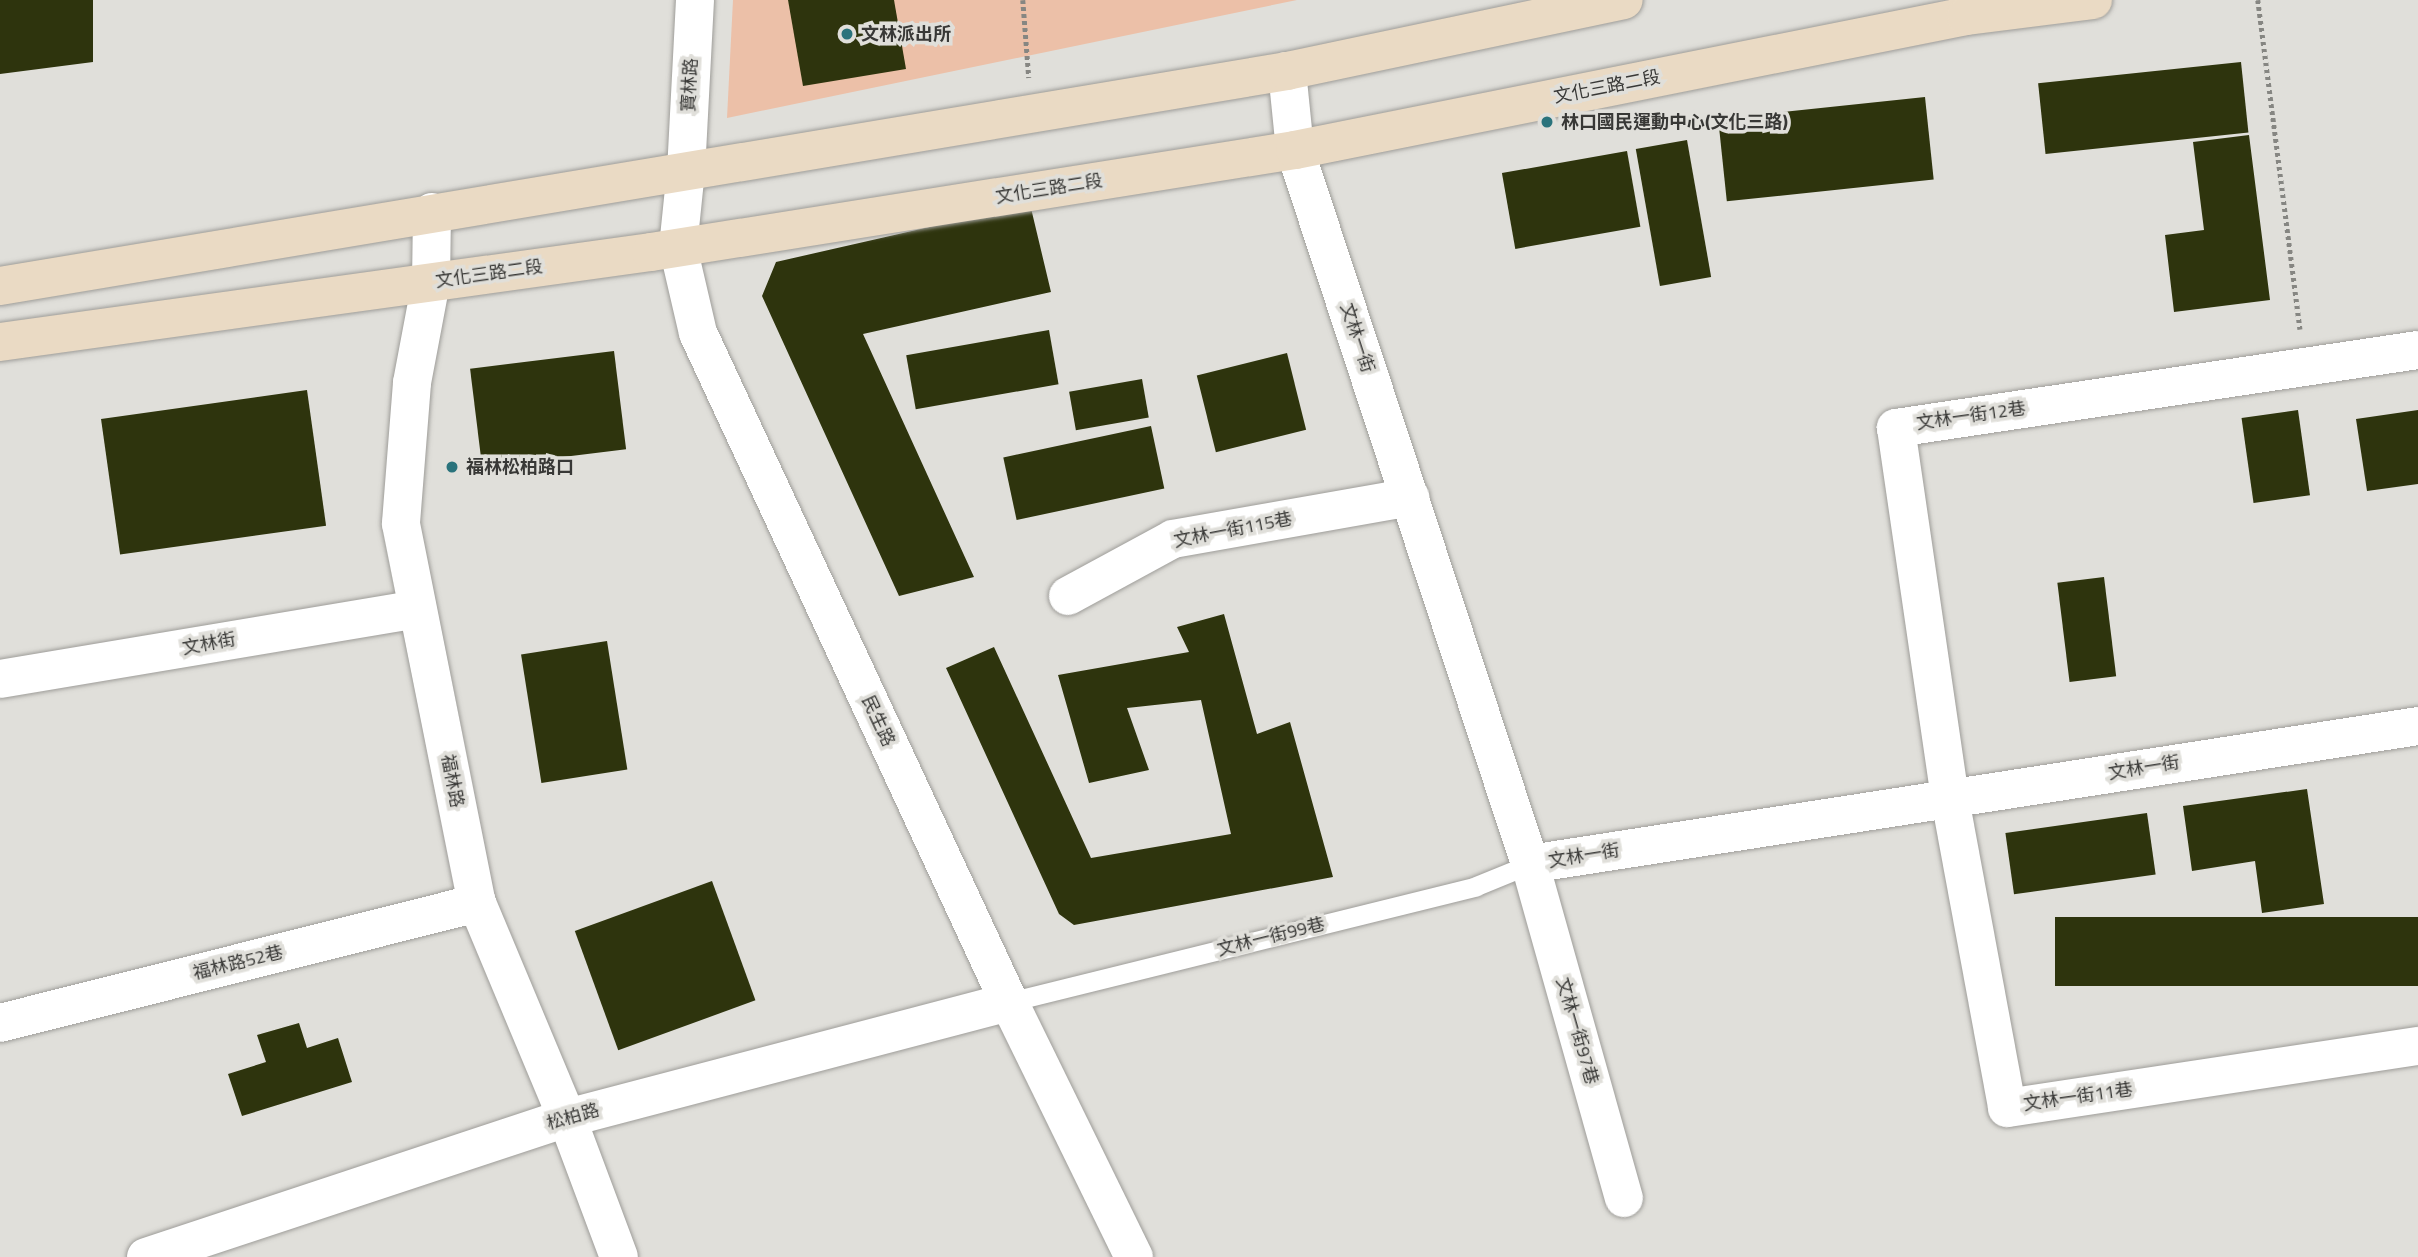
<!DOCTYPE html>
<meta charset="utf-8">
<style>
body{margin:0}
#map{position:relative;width:2418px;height:1257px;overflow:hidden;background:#e0dfda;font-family:"Titillium Web","Noto Sans TC",sans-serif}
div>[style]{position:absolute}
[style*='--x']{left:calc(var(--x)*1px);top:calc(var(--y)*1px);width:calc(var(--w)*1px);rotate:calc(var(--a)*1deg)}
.green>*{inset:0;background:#ecc0a8}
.building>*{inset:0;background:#2e340d;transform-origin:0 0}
.path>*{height:4.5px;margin-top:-2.25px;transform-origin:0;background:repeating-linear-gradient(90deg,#868682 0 3.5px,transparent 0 7px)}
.roads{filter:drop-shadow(0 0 2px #9e9d99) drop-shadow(0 0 2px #9e9d99)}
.lane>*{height:19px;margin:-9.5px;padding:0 9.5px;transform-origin:9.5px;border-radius:9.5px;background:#fff}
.street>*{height:38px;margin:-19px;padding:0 19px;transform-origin:19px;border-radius:19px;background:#fff}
.secondary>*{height:38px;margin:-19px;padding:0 19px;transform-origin:19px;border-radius:19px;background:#eadac4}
.dots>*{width:19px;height:19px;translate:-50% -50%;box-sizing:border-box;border:4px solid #e0dfda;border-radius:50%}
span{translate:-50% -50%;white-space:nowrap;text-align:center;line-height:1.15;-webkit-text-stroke:7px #e0dfda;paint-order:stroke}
.poi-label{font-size:18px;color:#383836;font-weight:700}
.left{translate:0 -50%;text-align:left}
.street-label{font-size:18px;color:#383836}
</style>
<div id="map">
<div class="green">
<i style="clip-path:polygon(733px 0,1297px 0,727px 118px)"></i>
</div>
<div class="building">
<i style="clip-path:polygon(0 0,93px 0,93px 62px,0 74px)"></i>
<i style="clip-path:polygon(788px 0,894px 0,906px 69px,803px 86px)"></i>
<i style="left:2241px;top:62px;width:71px;height:204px;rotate:84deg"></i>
<i style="left:1925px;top:97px;width:83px;height:208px;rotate:84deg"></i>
<i style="clip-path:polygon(2249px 135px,2270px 300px,2174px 312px,2165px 235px,2204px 230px,2193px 142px)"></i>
<i style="left:1687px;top:140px;width:139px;height:52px;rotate:80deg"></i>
<i style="left:1627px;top:151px;width:77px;height:127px;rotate:80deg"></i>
<i style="clip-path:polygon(1030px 204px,1051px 292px,863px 334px,974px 577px,899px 596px,762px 296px,776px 262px)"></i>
<i style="left:1049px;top:330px;width:55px;height:145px;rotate:80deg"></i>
<i style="left:614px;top:351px;width:99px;height:145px;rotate:83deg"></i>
<i style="left:1287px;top:353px;width:79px;height:93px;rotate:76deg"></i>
<i style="left:1142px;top:379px;width:39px;height:74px;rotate:80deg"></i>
<i style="left:307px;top:390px;width:137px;height:208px;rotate:82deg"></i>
<i style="left:2298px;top:410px;width:86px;height:57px;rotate:82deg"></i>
<i style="clip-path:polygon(2418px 410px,2418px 484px,2367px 491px,2356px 419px)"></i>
<i style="left:1151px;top:426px;width:64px;height:151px;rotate:78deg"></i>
<i style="left:2104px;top:577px;width:100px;height:47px;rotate:83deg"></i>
<i style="clip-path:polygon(1224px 614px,1257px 734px,1290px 722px,1333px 877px,1074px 925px,1059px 914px,946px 668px,994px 647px,1091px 858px,1231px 834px,1201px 700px,1127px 708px,1149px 770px,1089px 783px,1058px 675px,1189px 652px,1177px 627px)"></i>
<i style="left:607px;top:641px;width:130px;height:87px;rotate:81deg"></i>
<i style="clip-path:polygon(2307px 789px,2324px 904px,2262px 913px,2255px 861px,2192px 871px,2183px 806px)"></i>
<i style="left:2147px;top:813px;width:62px;height:143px;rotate:82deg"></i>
<i style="left:712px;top:881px;width:127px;height:146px;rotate:70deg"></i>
<i style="left:2418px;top:917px;width:69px;height:363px;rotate:90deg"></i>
<i style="clip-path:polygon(299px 1023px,307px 1048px,338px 1038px,352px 1082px,242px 1116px,228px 1074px,266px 1062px,257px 1035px)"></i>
</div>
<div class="path">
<i style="--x:1023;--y:0;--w:78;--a:85.6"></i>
<i style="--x:2258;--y:0;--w:332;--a:82.7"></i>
</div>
<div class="roads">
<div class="lane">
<i style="--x:1009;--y:1002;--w:481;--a:-13.9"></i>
<i style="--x:1476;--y:886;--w:58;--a:-22.2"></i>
</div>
<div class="street">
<i style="--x:695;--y:0;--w:170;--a:93"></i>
<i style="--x:686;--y:170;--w:77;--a:95.9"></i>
<i style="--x:678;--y:247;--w:88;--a:76.9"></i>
<i style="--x:698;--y:333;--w:738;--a:65.07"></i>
<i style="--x:1009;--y:1002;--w:284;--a:63.9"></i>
<i style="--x:1287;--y:71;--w:79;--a:84.2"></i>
<i style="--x:1295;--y:150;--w:752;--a:71.78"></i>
<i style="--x:1530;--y:864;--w:347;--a:74.3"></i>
<i style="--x:432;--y:212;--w:70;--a:90.8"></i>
<i style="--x:431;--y:282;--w:103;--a:100.7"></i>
<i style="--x:412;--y:383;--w:141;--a:94.5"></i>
<i style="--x:401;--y:524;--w:387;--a:78.7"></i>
<i style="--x:477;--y:903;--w:233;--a:67.3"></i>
<i style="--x:567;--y:1118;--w:148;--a:69.5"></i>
<i style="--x:2418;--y:350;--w:528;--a:171.5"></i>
<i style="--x:1896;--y:428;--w:375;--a:81.7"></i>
<i style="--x:1950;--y:799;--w:314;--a:79.5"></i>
<i style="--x:2007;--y:1108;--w:416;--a:-8.6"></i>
<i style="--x:1068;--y:596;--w:119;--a:-28.5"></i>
<i style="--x:1173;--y:539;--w:241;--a:-10"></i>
<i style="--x:0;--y:679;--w:423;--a:-9.5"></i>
<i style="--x:1530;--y:864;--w:899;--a:-8.83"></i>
<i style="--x:0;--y:1023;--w:492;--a:-14.1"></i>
<i style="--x:146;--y:1257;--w:443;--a:-18.3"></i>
<i style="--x:567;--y:1118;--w:457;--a:-14.7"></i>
</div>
<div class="secondary">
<i style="--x:0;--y:286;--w:1305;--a:-9.48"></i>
<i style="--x:1287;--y:71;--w:344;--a:-11.9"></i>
<i style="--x:0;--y:342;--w:657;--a:-7.87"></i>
<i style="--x:651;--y:252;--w:652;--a:-9"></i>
<i style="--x:1295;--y:150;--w:684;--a:-11.29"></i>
<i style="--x:1966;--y:16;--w:128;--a:-7.2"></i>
</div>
</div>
<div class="dots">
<i style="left:847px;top:34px;background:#2a737c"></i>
<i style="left:1547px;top:122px;background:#2a737c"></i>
<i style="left:452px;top:467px;background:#2a737c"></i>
</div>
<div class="poi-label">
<span class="left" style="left:861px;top:34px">文林派出所</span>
<span class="left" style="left:1561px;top:122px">林口國民運動中心(文化三路)</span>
<span class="left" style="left:466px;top:467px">福林松柏路口</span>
</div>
<div class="street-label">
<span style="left:690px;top:85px;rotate:-87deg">寶林路</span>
<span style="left:1607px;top:87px;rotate:-11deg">文化三路二段</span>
<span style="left:1049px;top:189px;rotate:-9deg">文化三路二段</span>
<span style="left:489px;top:274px;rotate:-8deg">文化三路二段</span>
<span style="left:1357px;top:338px;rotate:72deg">文林一街</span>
<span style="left:1971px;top:416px;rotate:-8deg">文林一街12巷</span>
<span style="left:1233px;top:530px;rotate:-11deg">文林一街115巷</span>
<span style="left:209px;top:644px;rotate:-10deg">文林街</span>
<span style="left:878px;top:721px;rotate:65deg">民生路</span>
<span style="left:2144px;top:768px;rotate:-9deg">文林一街</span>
<span style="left:452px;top:781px;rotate:79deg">福林路</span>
<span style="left:1584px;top:856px;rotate:-9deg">文林一街</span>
<span style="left:1271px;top:937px;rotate:-14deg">文林一街99巷</span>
<span style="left:238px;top:963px;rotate:-14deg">福林路52巷</span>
<span style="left:1577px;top:1031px;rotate:74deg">文林一街97巷</span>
<span style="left:2078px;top:1097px;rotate:-8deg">文林一街11巷</span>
<span style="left:573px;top:1117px;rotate:-16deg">松柏路</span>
</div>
</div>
